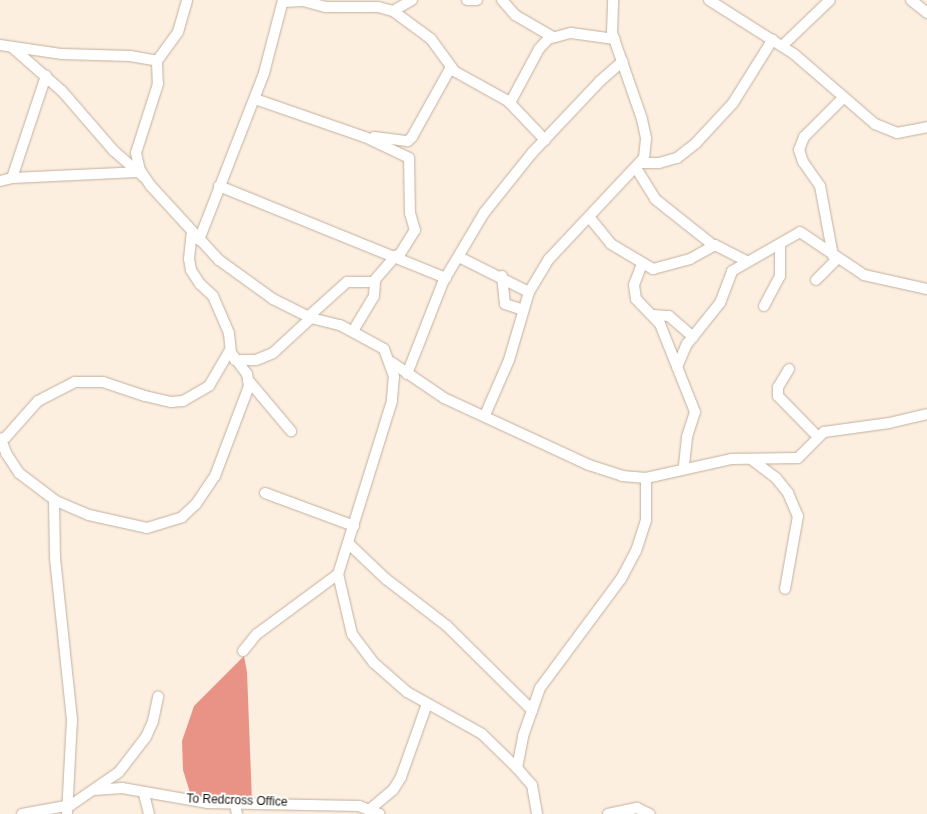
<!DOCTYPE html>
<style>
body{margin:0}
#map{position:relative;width:927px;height:814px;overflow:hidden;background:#fdefe0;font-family:Arial,sans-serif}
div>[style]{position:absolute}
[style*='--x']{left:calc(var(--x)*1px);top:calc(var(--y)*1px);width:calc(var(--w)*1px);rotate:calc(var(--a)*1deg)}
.forest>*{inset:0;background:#e99387}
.roads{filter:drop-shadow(0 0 1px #c1b09e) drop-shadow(0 0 1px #c1b09e)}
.minor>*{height:10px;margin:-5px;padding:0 5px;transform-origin:5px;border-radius:5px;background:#fff}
span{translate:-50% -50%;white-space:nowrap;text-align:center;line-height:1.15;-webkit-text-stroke:4px #fff;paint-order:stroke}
.street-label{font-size:12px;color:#16100a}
</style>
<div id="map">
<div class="forest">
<i style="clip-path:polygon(244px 656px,247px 672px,252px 802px,191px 796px,183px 770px,182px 741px,194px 706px)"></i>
</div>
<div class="roads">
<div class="minor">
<i style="--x:467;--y:0;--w:10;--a:0"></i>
<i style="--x:502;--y:0;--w:20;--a:49"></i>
<i style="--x:515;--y:15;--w:42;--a:30.3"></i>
<i style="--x:709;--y:0;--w:101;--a:32.4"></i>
<i style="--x:794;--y:54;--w:107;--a:40.8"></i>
<i style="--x:875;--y:124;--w:24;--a:22"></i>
<i style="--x:897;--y:133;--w:31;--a:-11"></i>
<i style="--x:911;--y:0;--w:21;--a:39"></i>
<i style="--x:283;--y:2;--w:20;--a:-3"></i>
<i style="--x:303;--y:1;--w:23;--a:15"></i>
<i style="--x:325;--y:7;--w:53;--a:0"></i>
<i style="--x:378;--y:7;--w:16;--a:15"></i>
<i style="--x:393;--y:11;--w:47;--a:36.4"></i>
<i style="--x:431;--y:39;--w:39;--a:54"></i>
<i style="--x:454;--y:71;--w:62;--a:29.1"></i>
<i style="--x:508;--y:101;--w:54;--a:46.5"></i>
<i style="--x:393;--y:11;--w:22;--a:-30"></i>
<i style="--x:0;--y:45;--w:63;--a:8.3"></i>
<i style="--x:62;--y:54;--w:68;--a:1.7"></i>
<i style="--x:130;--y:56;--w:27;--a:10"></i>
<i style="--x:157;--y:61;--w:23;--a:88"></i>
<i style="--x:158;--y:84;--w:72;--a:107.7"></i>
<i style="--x:136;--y:153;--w:17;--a:77"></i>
<i style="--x:140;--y:170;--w:18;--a:56"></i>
<i style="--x:150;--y:185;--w:102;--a:47.4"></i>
<i style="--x:219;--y:260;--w:67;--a:35.8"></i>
<i style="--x:273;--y:299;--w:42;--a:26.6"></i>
<i style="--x:311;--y:318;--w:30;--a:14"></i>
<i style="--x:340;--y:325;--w:50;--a:28.6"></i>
<i style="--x:384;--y:349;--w:29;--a:70"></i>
<i style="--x:394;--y:376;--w:25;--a:95"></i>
<i style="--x:392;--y:401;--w:181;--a:107.3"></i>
<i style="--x:338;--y:574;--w:62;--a:76.9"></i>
<i style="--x:352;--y:634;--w:36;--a:53"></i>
<i style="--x:374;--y:663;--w:44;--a:41.3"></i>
<i style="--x:407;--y:692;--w:86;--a:29.2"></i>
<i style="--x:482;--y:734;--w:49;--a:44.2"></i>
<i style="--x:517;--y:768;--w:23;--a:49"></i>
<i style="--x:532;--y:785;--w:29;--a:80"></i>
<i style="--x:782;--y:46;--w:66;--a:-43.8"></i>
<i style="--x:13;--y:48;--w:65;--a:41.3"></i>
<i style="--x:62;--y:91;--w:79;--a:49.1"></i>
<i style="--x:114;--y:151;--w:40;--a:41"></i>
<i style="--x:157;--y:61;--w:36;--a:-54"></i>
<i style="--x:178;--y:32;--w:33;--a:-74"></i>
<i style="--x:255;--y:99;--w:116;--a:19.1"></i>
<i style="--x:365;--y:137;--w:49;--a:25.5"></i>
<i style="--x:409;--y:158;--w:55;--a:89"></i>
<i style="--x:410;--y:213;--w:18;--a:74"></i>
<i style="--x:415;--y:230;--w:32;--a:122"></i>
<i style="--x:510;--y:103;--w:61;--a:-61.8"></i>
<i style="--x:539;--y:49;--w:13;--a:-48"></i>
<i style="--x:548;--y:39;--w:24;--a:-15"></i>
<i style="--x:571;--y:33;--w:44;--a:7.8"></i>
<i style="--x:374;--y:137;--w:34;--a:7"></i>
<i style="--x:408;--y:141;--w:6;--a:-45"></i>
<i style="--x:412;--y:137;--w:80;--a:-60.9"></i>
<i style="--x:640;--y:163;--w:19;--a:0"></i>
<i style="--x:659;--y:163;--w:19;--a:-16"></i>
<i style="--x:677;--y:158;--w:24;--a:-38"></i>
<i style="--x:696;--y:143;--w:54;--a:-47.2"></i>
<i style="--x:733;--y:103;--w:75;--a:-58"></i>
<i style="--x:636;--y:168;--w:36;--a:58"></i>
<i style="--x:655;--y:199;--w:75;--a:38.5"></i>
<i style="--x:12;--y:178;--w:108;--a:-71.6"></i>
<i style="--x:0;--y:181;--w:12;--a:-14"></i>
<i style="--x:12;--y:178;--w:125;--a:-2.7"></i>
<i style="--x:219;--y:186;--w:245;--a:22.1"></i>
<i style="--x:590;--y:218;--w:33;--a:51"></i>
<i style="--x:611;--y:244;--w:49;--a:30.8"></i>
<i style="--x:653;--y:269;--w:38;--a:-15"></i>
<i style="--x:690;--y:259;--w:29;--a:-29"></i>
<i style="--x:715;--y:245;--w:36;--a:27"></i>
<i style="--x:199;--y:240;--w:179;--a:-68.7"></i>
<i style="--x:264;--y:73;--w:75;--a:-75.4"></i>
<i style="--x:833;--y:256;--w:71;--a:-100.5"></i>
<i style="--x:820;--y:186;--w:29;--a:-125"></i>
<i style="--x:803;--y:162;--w:13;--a:-108"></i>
<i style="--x:799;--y:150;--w:14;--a:-69"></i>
<i style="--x:804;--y:137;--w:55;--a:-45"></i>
<i style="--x:459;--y:257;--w:78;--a:26.6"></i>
<i style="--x:642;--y:264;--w:22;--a:111"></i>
<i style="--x:634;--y:285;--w:14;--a:82"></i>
<i style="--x:636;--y:299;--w:35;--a:46"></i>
<i style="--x:660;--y:324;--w:95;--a:68.3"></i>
<i style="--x:695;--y:412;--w:26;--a:108"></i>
<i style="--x:687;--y:437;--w:30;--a:96"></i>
<i style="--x:502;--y:276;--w:28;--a:84"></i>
<i style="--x:505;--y:304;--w:19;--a:18"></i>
<i style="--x:816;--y:280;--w:30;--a:-45"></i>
<i style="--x:764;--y:306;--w:34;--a:-62"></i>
<i style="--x:780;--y:276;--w:31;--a:-90"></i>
<i style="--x:653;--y:315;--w:16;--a:4"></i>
<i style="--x:669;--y:316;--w:32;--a:41"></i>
<i style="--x:308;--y:317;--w:52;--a:-41.9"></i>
<i style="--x:347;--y:282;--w:26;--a:0"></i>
<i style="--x:373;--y:282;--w:35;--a:-49"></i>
<i style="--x:353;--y:331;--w:41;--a:-59"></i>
<i style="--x:374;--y:296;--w:16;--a:-86"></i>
<i style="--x:235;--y:360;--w:21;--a:0"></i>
<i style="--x:256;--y:360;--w:18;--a:-22"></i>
<i style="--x:273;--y:353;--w:52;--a:-42.6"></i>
<i style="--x:391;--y:362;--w:64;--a:34.2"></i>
<i style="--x:444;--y:398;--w:160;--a:24.8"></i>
<i style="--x:589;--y:465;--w:35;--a:18"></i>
<i style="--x:622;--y:476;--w:24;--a:5"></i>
<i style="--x:646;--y:478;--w:87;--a:-12.6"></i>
<i style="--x:731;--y:459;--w:67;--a:-0.9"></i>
<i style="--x:798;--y:458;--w:37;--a:-45"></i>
<i style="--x:824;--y:432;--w:66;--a:-7.9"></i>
<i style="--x:889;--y:423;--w:39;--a:-13"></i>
<i style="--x:677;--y:367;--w:25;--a:-67"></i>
<i style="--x:687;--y:344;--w:53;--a:-51.2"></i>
<i style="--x:720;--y:303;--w:34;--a:-69"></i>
<i style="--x:732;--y:271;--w:78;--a:-29.8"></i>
<i style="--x:800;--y:232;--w:77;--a:33.9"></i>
<i style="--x:864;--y:275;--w:65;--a:12.5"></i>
<i style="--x:789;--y:369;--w:21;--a:121"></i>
<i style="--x:778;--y:387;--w:9;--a:90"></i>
<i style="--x:778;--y:396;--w:57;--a:45.7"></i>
<i style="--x:407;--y:374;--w:99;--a:-68.6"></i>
<i style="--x:443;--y:282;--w:80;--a:-59.3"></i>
<i style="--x:484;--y:213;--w:77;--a:-51.3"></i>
<i style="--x:532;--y:153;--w:99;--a:-46.6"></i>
<i style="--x:600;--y:81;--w:30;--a:-41"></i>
<i style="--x:248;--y:380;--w:67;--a:49.9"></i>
<i style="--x:485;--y:415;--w:60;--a:-66.4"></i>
<i style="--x:509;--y:360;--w:71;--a:-73.6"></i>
<i style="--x:529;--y:292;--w:39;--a:-59"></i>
<i style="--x:549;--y:259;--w:139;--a:-46.8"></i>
<i style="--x:644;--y:158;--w:20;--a:-84"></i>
<i style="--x:646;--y:138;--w:19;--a:-102"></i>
<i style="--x:642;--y:119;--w:91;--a:-109.2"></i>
<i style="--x:612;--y:33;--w:33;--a:-88"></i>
<i style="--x:0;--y:439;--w:6;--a:-18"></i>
<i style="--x:6;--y:437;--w:48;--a:-48.4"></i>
<i style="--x:38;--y:401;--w:42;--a:-27.2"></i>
<i style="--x:75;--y:382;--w:28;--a:0"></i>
<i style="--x:103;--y:382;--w:44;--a:18.4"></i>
<i style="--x:145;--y:396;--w:27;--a:13"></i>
<i style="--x:171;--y:402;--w:12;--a:-5"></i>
<i style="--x:183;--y:401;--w:30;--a:-30"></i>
<i style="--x:209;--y:386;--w:42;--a:-59.7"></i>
<i style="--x:1;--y:439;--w:15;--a:70"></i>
<i style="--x:6;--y:453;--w:24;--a:57"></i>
<i style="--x:19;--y:473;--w:46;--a:37.1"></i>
<i style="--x:56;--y:501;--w:36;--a:23"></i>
<i style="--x:89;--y:515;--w:59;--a:12.6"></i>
<i style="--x:147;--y:528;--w:37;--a:-17"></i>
<i style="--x:182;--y:517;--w:19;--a:-43"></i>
<i style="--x:196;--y:504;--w:34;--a:-56"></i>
<i style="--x:215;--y:476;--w:96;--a:-69.3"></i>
<i style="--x:249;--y:386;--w:12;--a:-99"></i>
<i style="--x:247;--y:374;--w:26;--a:-127"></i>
<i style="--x:231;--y:353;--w:20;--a:-96"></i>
<i style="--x:229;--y:333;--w:40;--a:-113.4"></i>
<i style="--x:213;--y:296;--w:18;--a:-137"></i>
<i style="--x:200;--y:284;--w:17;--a:-123"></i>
<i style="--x:191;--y:270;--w:11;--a:-100"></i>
<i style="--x:189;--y:259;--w:27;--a:-84"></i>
<i style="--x:751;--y:459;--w:31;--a:37"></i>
<i style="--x:776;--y:478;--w:19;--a:51"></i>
<i style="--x:788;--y:493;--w:25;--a:67"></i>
<i style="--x:798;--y:516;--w:74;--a:100.1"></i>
<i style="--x:265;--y:493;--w:95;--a:20.3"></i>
<i style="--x:54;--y:500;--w:58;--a:89"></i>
<i style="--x:55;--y:558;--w:162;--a:84"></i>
<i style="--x:72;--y:719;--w:95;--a:93"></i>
<i style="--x:348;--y:543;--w:52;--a:43.5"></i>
<i style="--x:386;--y:579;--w:77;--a:37.6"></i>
<i style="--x:447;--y:626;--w:120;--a:44.7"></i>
<i style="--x:243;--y:651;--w:22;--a:-51"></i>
<i style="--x:257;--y:634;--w:101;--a:-36.5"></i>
<i style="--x:517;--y:768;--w:33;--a:-79"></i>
<i style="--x:523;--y:736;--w:51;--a:-70.5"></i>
<i style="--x:540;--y:688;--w:136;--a:-53.4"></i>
<i style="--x:621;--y:579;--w:32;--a:-62"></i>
<i style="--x:636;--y:551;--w:33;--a:-72"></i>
<i style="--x:646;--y:520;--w:42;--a:-90"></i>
<i style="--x:94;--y:790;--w:28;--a:-4"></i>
<i style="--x:122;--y:788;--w:86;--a:10"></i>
<i style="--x:207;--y:803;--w:152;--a:1.1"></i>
<i style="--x:359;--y:806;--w:22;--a:21"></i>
<i style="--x:144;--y:794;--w:21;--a:76"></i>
<i style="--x:235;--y:804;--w:10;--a:79"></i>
<i style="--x:369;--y:810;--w:31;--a:-40"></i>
<i style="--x:393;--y:790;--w:15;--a:-58"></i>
<i style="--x:401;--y:777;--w:77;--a:-70.4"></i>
<i style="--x:22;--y:814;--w:50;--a:-10.4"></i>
<i style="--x:71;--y:805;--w:58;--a:-34.5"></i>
<i style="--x:119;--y:772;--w:44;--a:-52.4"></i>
<i style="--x:146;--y:737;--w:17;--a:-66"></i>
<i style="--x:153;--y:721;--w:25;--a:-78"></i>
<i style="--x:608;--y:814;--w:30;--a:-12"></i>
<i style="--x:637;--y:808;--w:14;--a:25"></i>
</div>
</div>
<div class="street-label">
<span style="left:237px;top:801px;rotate:2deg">To Redcross Office</span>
</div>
</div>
